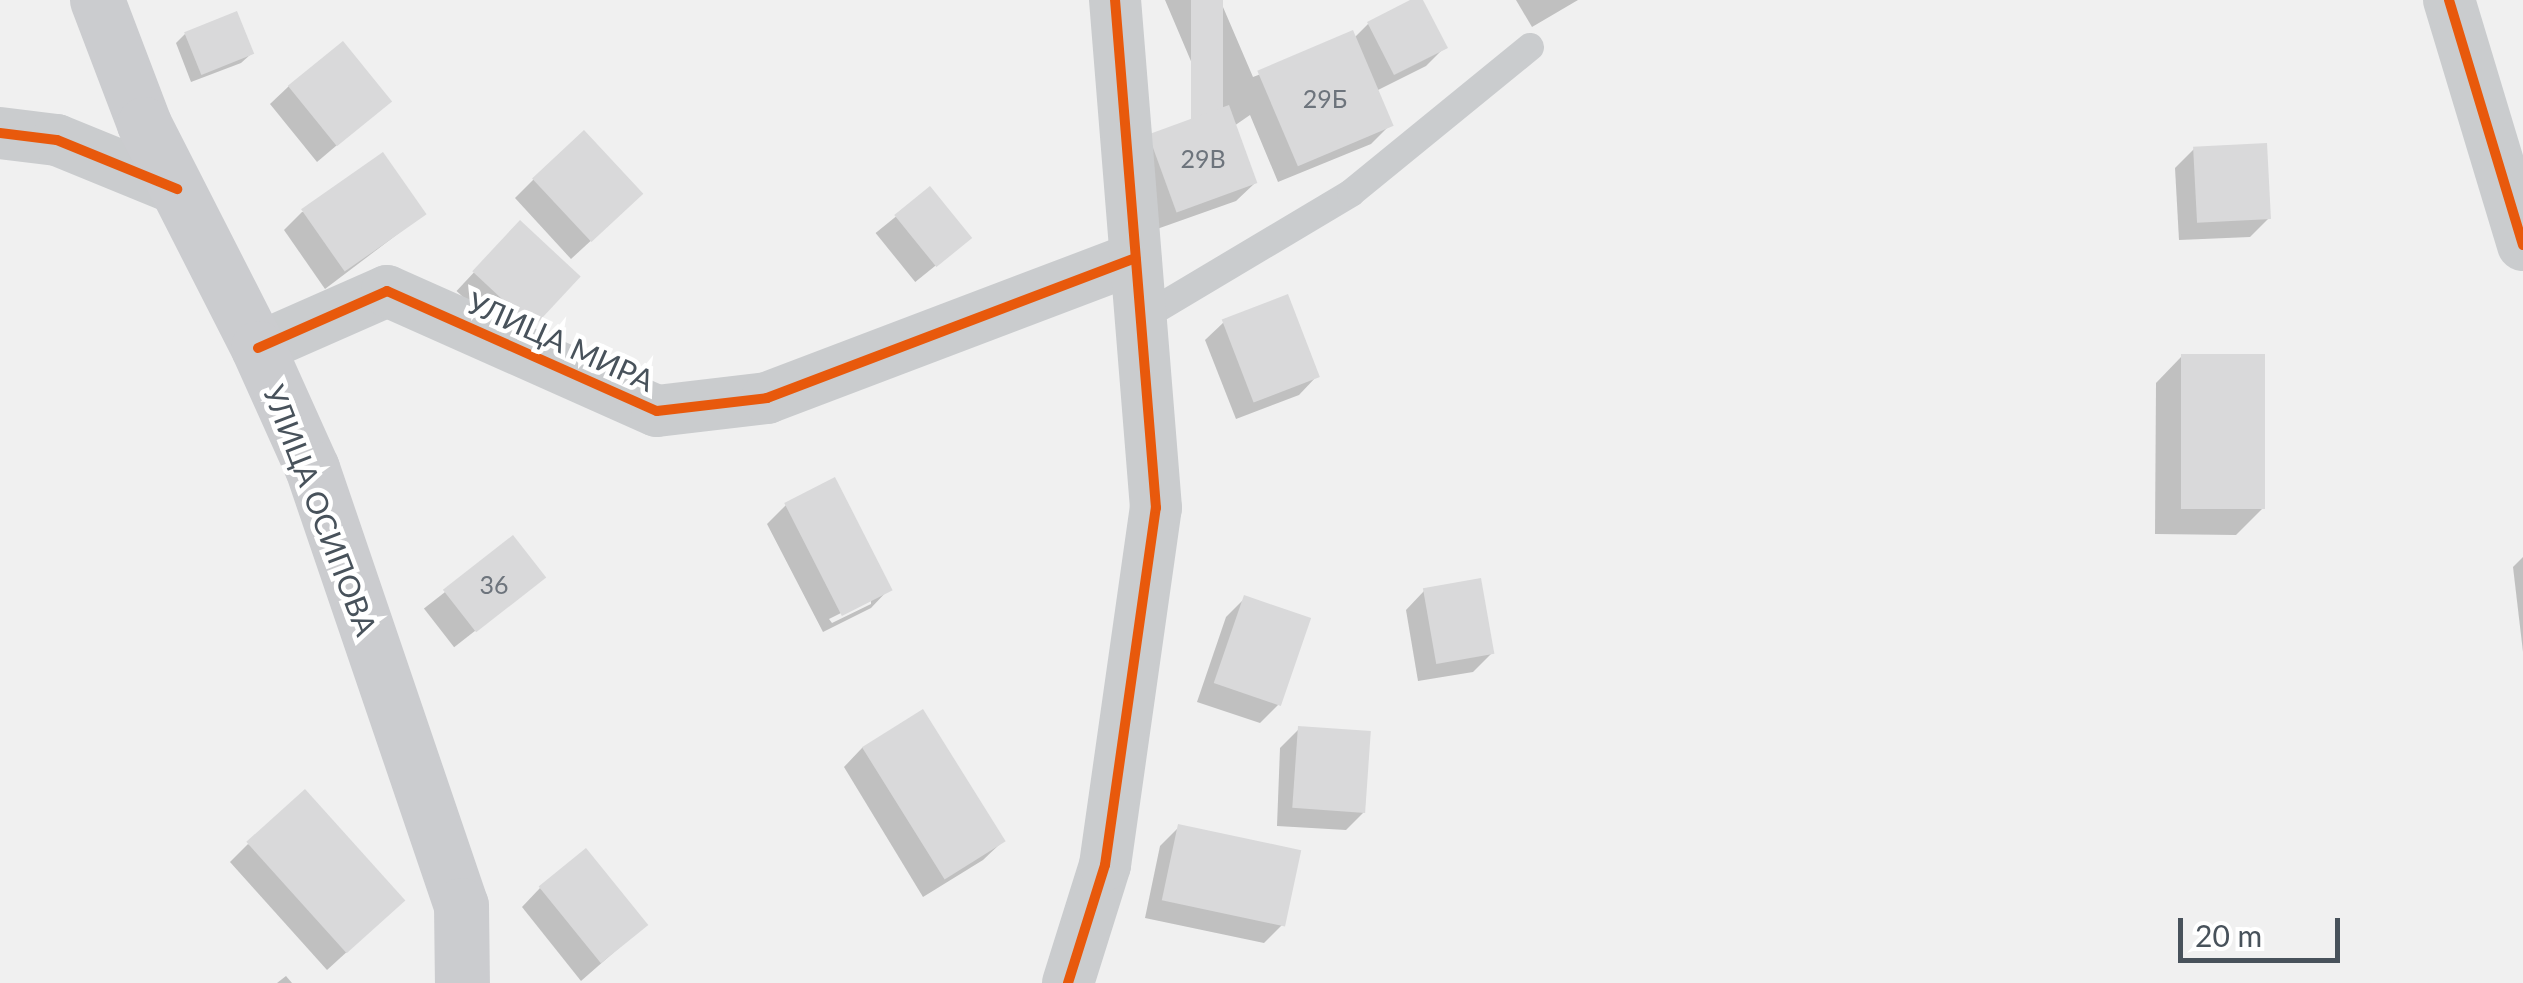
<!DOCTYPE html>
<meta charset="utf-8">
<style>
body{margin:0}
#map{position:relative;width:2523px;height:983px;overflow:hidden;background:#f0f0f0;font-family:Lato,sans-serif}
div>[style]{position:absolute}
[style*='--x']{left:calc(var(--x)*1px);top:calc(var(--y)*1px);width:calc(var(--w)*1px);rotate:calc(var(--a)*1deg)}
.shadow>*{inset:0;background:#0003;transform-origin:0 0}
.building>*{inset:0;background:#d9d9da;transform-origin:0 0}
.service>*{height:28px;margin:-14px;padding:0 14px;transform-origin:14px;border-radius:14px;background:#caccce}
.minor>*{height:52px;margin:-26px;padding:0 26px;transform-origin:26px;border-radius:26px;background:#caccce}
.secondary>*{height:55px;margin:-27.5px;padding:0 27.5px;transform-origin:27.5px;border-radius:27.5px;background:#cbcccf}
.cycleway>*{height:10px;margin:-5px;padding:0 5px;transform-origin:5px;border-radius:5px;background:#e8590c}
span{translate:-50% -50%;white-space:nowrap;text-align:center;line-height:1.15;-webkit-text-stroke:9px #fff;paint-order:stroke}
.number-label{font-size:25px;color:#6d747c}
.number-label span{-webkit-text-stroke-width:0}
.street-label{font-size:30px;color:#48525b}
.scale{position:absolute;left:2178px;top:918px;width:162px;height:45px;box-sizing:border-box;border:5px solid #48525b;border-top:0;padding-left:12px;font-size:30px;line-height:35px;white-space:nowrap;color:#48525b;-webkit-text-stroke:8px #fff;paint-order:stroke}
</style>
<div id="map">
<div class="shadow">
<i style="clip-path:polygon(1165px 0,1220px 0,1253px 77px,1354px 38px,1368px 24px,1415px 0,1420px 0,1445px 47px,1426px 66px,1376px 91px,1390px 125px,1371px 144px,1278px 182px,1250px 115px,1234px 126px,1255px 183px,1236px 201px,1157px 229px,1131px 154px,1213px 113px)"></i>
<i style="clip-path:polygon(1516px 0,1578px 0,1532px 27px)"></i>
<i style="clip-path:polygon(185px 34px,251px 54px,241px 63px,191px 82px,176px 43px)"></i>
<i style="clip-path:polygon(289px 86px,388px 102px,317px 162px,270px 104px)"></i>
<i style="clip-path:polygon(2194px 149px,2269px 218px,2250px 237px,2179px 240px,2175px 168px)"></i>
<i style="clip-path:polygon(534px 179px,621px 213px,571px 259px,515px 198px)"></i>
<i style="left:930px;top:189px;width:63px;height:70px;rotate:51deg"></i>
<i style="clip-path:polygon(302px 212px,424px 214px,325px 289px,284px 230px)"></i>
<i style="left:520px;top:223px;width:79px;height:93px;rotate:43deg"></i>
<i style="clip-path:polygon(1224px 322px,1317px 376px,1299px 395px,1236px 419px,1205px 340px)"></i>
<i style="clip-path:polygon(2182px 356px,2262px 509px,2236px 535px,2155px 534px,2156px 383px)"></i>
<i style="clip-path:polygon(evenodd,786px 505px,889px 589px,871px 608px,823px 632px,767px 524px,786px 505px,871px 598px,871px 604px,832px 623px,829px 619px,871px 598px)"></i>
<i style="left:513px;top:539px;width:49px;height:113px;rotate:52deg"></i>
<i style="clip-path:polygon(2523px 557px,2523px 652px,2513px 567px)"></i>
<i style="clip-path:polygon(1424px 591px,1492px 653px,1473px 672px,1418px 681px,1406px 610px)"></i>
<i style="clip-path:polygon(1245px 598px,1279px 704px,1260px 723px,1197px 702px,1226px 617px)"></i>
<i style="clip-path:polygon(922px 712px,1002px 842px,983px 860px,923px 897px,844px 767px,862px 748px)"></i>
<i style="clip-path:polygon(1299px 729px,1365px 811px,1346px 830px,1277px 826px,1280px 748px)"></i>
<i style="clip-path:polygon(1179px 827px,1283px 924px,1264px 943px,1145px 918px,1160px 846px)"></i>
<i style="clip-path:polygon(248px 844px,384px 918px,327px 970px,230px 862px)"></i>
<i style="clip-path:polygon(540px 888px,645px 925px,581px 981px,522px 907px)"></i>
<i style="clip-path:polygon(286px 976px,292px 983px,277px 983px)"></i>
</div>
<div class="building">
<i style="left:1191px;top:0;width:32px;height:124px"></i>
<i style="clip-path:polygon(1410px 0,1423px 0,1448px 48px,1394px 75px,1367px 22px)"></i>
<i style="left:237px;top:11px;width:46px;height:57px;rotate:68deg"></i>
<i style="left:1353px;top:30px;width:104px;height:104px;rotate:67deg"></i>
<i style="left:343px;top:41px;width:78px;height:71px;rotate:51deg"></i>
<i style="left:1229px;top:105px;width:83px;height:86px;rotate:70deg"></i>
<i style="left:584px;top:130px;width:87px;height:71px;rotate:47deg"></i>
<i style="left:2267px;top:143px;width:76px;height:74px;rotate:87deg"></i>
<i style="left:383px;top:152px;width:76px;height:100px;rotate:55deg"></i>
<i style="left:930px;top:186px;width:67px;height:46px;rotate:51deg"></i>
<i style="left:520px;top:220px;width:83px;height:70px;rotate:43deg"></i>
<i style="left:1288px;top:294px;width:89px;height:71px;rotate:69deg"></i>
<i style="left:2181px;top:354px;width:84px;height:155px"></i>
<i style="left:835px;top:477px;width:127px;height:57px;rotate:63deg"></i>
<i style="left:513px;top:535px;width:54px;height:89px;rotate:52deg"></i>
<i style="left:1481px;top:578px;width:77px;height:59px;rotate:80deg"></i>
<i style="left:1244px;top:595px;width:71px;height:93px;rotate:19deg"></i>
<i style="left:923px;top:709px;width:156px;height:72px;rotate:58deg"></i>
<i style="left:1298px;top:726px;width:73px;height:82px;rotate:4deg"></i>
<i style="left:305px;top:789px;width:150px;height:79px;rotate:48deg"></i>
<i style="left:1178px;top:824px;width:126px;height:78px;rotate:12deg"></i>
<i style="left:586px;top:848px;width:99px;height:61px;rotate:51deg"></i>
</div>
<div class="service">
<i style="--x:1140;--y:319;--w:246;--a:-30.8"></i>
<i style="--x:1351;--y:193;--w:231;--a:-39.2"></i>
</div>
<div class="minor">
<i style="--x:2449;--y:0;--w:256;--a:73.2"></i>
<i style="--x:0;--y:133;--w:57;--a:7"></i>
<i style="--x:57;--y:140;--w:130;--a:22.2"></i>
<i style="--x:258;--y:348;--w:141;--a:-23.8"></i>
<i style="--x:387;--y:291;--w:295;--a:24"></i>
<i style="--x:657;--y:411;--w:111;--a:-6.7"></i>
<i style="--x:767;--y:398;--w:394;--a:-20.8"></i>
<i style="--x:1068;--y:983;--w:124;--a:-72.6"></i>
<i style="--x:1105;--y:865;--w:361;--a:-81.9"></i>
<i style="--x:1156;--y:508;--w:510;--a:-94.61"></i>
</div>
<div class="secondary">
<i style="--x:97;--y:0;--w:133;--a:69.2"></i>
<i style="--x:144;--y:124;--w:251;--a:63"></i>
<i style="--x:258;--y:348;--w:132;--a:65.8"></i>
<i style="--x:312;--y:468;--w:462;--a:71.2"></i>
<i style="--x:461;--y:905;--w:78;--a:89.3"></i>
</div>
<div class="cycleway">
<i style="--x:2449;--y:0;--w:256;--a:73.2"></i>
<i style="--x:0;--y:133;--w:57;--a:7"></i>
<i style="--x:57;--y:140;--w:130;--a:22.2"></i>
<i style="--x:258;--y:348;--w:141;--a:-23.8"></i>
<i style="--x:387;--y:291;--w:295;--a:24"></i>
<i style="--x:657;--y:411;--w:111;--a:-6.7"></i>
<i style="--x:767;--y:398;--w:394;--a:-20.8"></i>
<i style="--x:1068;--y:983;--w:124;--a:-72.6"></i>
<i style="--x:1105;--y:865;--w:361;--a:-81.9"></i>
<i style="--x:1156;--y:508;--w:510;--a:-94.61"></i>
</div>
<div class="number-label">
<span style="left:1325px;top:98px">29Б</span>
<span style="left:1203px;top:158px">29В</span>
<span style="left:494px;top:584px">36</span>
</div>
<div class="street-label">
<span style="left:561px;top:341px;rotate:24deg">УЛИЦА МИРА</span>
<span style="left:321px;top:510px;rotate:69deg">УЛИЦА ОСИПОВА</span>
</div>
<div class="scale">20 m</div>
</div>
